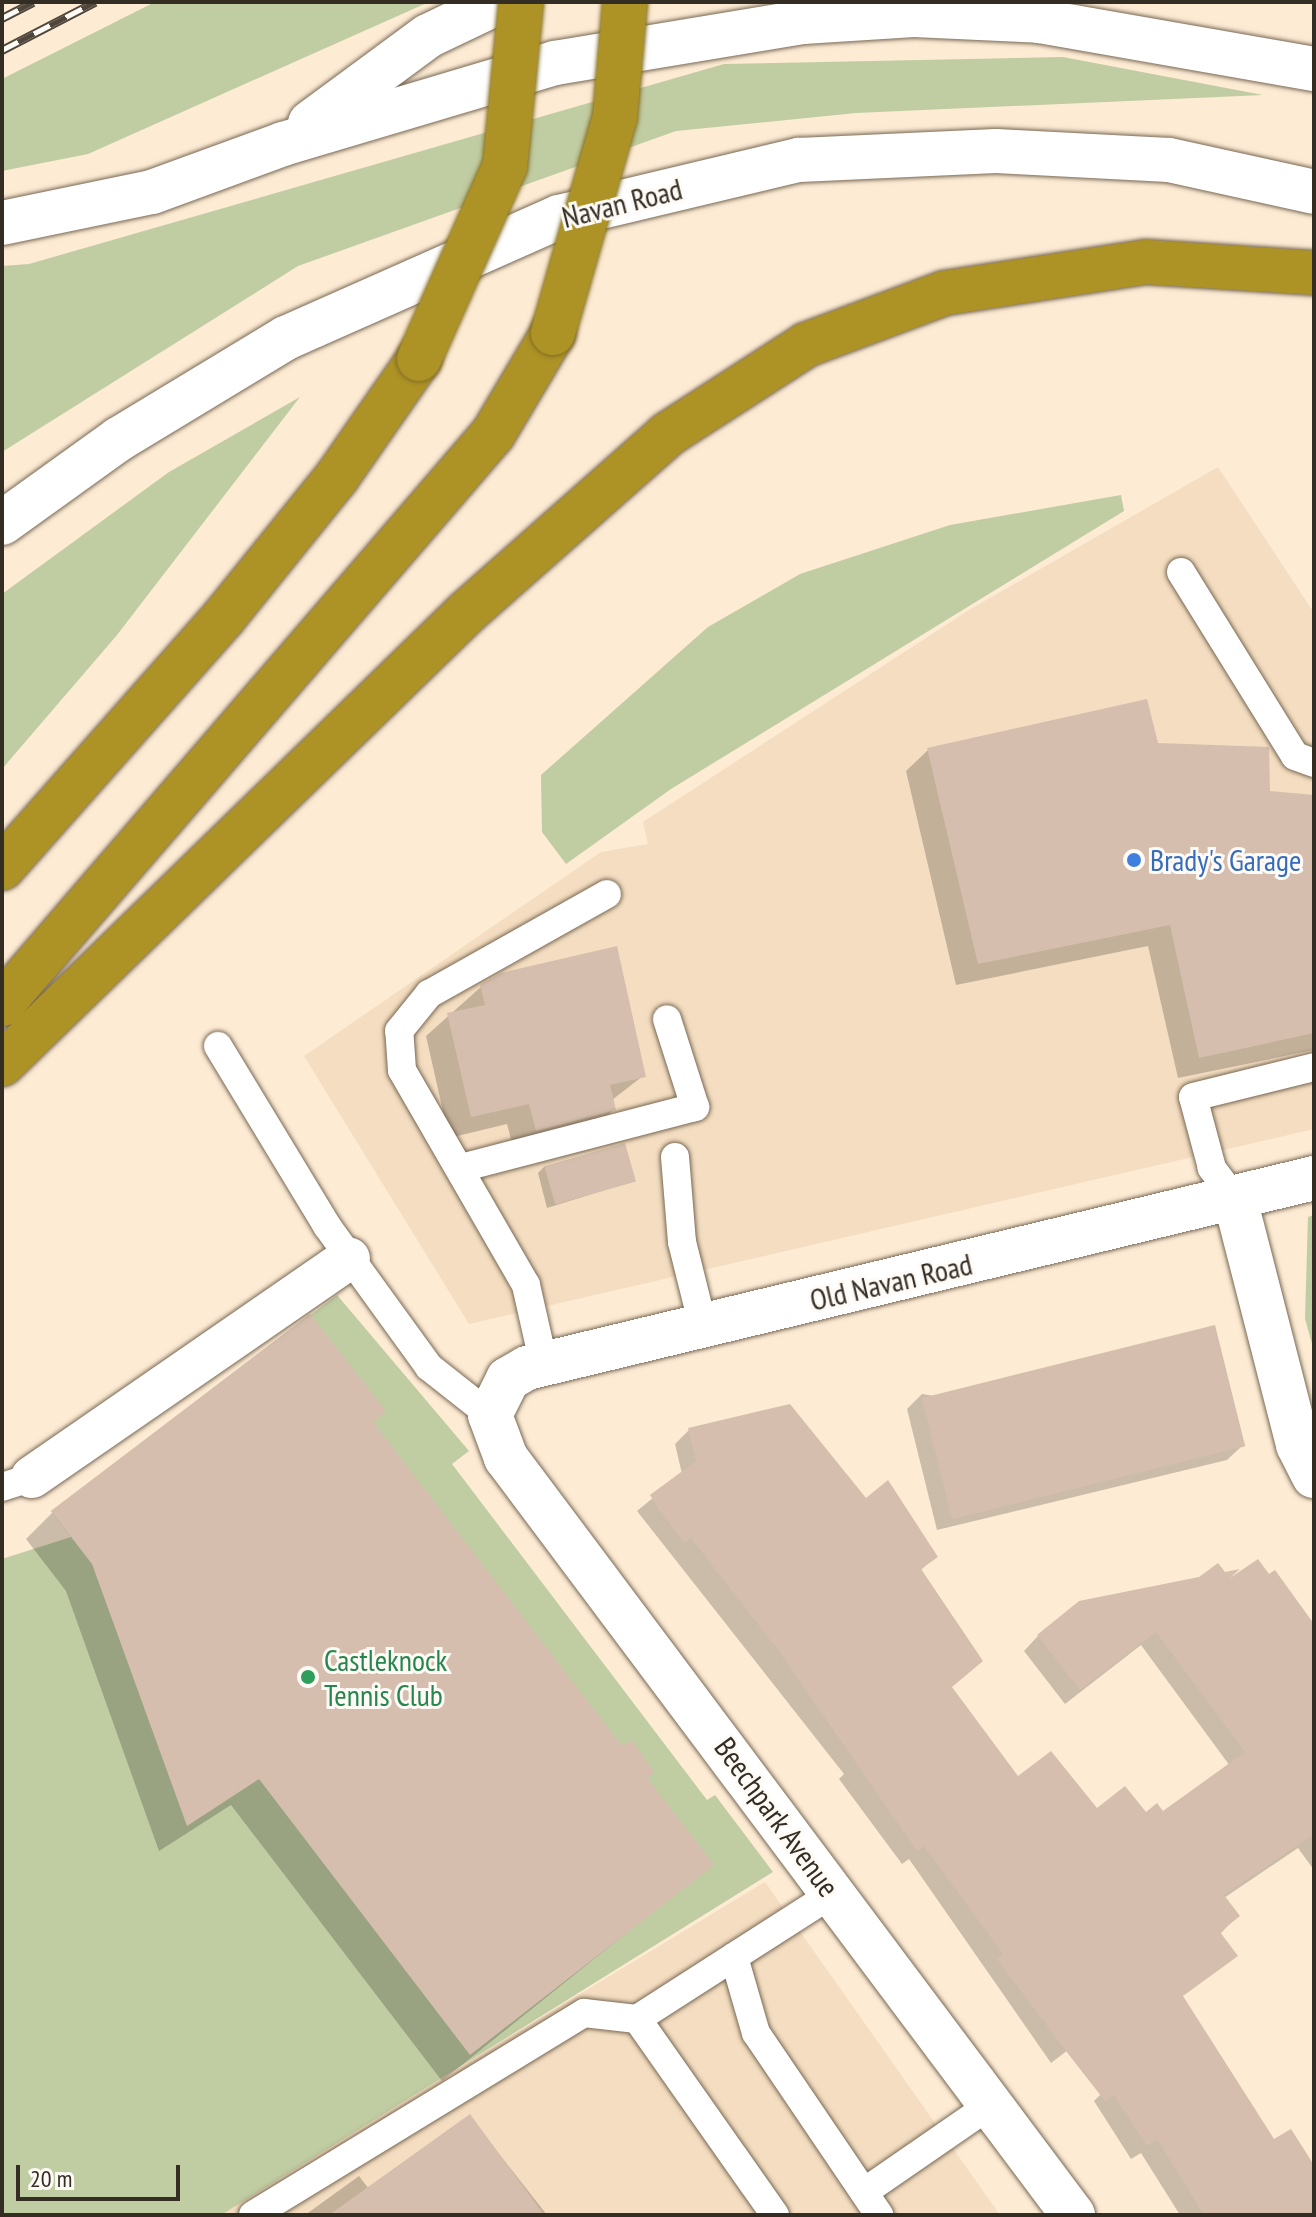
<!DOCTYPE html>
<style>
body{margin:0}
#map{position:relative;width:1316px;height:2217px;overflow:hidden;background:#fdebd4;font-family:"PT Sans Narrow",sans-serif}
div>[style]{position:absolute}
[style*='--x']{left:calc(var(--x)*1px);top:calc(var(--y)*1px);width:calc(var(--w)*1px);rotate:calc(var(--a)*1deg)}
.built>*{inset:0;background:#f4ddc0}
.green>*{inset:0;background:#c0cca2}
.shadow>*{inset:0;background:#0003}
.building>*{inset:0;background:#d5bead;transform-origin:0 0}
.roads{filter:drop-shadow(0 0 2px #786854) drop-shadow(0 0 2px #786854)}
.service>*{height:28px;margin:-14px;padding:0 14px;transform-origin:14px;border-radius:14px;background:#fff}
.pedestrian>*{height:42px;margin:-21px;padding:0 21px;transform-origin:21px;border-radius:21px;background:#fff}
.minor>*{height:44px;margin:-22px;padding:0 22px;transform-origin:22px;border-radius:22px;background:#fff}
.secondary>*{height:44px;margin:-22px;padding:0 22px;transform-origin:22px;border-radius:22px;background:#fff}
.motorway>*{height:44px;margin:-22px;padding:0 22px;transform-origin:22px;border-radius:22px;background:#ad9225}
.rail>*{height:9px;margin-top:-4.5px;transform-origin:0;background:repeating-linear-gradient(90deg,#fefaf6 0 18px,#50473c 0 36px);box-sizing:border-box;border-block:2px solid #50473c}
.bridges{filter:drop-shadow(0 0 2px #836f25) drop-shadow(0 0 2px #836f25)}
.motorway-bridge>*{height:44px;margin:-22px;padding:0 22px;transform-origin:22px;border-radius:22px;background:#ad9225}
.dots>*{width:22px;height:22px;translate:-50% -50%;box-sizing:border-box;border:4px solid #fefaf6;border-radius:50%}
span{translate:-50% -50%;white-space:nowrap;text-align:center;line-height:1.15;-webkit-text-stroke:6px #fefaf6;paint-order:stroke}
.street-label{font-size:30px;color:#342d24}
.shop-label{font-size:30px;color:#366cbe}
.left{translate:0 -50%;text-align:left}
.leisure-label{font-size:30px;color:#27864d}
.frame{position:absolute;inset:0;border:4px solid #342d24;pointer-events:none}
.scale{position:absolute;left:16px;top:2165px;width:164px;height:36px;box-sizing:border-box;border:4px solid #342d24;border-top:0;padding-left:10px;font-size:24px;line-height:28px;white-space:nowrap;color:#342d24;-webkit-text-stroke:6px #fefaf6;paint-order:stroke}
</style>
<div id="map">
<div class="built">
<i style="clip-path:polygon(1218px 467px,1314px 613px,1314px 1129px,469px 1324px,304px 1056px,601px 852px,648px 844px,643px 822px,969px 610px)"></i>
<i style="clip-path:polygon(765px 1882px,1000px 2215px,221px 2215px,349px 2134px)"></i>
</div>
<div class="green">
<i style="clip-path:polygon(155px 2px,429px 2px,88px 154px,2px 171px,2px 79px)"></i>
<i style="clip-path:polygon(1063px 57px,1263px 95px,856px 113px,676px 131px,298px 266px,2px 452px,2px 266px,29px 264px,724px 64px)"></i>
<i style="clip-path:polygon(300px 397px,117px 635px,2px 769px,2px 594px,169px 472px)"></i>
<i style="clip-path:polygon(1121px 495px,1124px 511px,671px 789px,566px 864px,542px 832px,541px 775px,708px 627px,800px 574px,950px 525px)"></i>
<i style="clip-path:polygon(1314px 1215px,1314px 1351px,1305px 1319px,1308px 1217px)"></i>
<i style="clip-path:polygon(337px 1295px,469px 1451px,452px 1464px,707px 1800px,715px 1795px,773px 1872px,221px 2215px,2px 2215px,2px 1559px,71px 1537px,51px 1511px)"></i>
</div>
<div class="shadow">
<i style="clip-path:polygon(1157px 745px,1268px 793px,1314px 797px,1314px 1050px,1178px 1078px,1148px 946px,956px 985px,906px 771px,928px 750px)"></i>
<i style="clip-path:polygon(482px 986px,643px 1076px,612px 1100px,614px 1109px,593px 1131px,514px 1151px,507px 1124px,449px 1138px,426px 1036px)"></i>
<i style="clip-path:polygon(545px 1166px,634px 1181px,547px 1208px,538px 1173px)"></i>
<i style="clip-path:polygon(922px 1394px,1243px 1445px,1227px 1460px,937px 1530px,907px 1409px)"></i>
<i style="clip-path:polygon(371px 1423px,711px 1865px,442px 2081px,231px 1805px,159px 1851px,66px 1591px,26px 1539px,53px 1512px)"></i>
<i style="clip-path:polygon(689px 1430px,865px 1501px,935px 1556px,920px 1571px,981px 1661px,950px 1688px,1017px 1779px,1097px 1811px,1163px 1814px,1230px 1766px,1141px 1645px,1065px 1704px,1024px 1651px,1038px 1636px,1222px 1583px,1314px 1626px,1314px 1870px,1298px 1848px,1224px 1898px,1237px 1916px,1223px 1931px,1051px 2063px,909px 1859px,902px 1864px,839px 1779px,844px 1774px,637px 1511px,682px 1474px,675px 1444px)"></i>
<i style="clip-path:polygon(1109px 2086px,1274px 2142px,1314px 2169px,1314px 2210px,1180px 2215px,1141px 2153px,1131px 2159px,1094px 2101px)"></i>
<i style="clip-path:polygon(470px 2117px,547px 2215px,305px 2215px,359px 2176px,369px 2189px)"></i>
</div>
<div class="building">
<i style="clip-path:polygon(1147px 699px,1158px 743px,1269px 747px,1270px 791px,1314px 795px,1314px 1033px,1199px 1058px,1170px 925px,978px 964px,927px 748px)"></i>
<i style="clip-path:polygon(617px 946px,646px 1077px,610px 1085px,616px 1110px,536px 1131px,529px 1104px,471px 1117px,447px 1013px,485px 1005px,480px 985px,501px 973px)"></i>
<i style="left:625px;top:1143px;width:40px;height:84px;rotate:74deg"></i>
<i style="clip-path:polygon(310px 1314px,386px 1411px,373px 1422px,622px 1746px,632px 1740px,654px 1772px,647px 1778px,714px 1865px,470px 2055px,259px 1779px,187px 1826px,92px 1564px,51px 1511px)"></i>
<i style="left:1215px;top:1325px;width:125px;height:302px;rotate:76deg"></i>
<i style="clip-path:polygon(790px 1404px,866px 1498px,888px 1480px,938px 1557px,921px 1569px,983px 1661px,952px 1687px,1018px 1776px,1051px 1751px,1097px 1808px,1125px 1786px,1146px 1812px,1157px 1803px,1163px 1811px,1245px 1752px,1156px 1632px,1080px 1690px,1037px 1635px,1079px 1601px,1199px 1577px,1218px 1563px,1225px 1572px,1240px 1569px,1230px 1578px,1258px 1559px,1269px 1574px,1275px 1570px,1314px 1624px,1314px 1834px,1224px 1895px,1240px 1916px,1220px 1932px,1238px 1956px,1183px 1996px,1274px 2139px,1291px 2129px,1314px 2165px,1314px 2215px,1204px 2215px,1157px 2139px,1147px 2146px,1114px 2095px,1105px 2101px,1062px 2046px,997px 1959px,1003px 1954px,924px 1846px,917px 1851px,778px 1650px,691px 1538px,684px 1543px,658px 1508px,650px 1495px,696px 1461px,688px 1428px)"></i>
<i style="clip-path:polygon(470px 2114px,544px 2215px,329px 2215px)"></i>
</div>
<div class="roads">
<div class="service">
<i style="--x:1181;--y:572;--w:216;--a:58.2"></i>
<i style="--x:1295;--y:756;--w:20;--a:20"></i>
<i style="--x:218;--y:1046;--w:210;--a:58.8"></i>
<i style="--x:327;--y:1226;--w:174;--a:54.1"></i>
<i style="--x:429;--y:1367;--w:78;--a:38.2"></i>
<i style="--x:675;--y:1157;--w:85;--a:85.3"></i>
<i style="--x:682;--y:1242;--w:87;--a:76"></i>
<i style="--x:461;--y:1168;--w:242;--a:-14.6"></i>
<i style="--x:695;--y:1107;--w:92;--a:-107.7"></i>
<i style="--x:1235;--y:1199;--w:39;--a:-127"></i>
<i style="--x:1212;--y:1168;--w:73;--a:-105"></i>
<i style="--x:1193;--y:1097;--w:125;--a:-13.9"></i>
<i style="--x:544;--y:1365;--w:82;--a:-102.7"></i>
<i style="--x:526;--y:1285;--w:248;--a:-120"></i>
<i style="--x:402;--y:1070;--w:39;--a:-94"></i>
<i style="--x:399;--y:1031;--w:48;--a:-51"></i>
<i style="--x:429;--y:994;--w:204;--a:-29.3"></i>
<i style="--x:2;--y:1487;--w:32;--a:-18"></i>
<i style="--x:734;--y:1957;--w:79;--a:73.9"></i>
<i style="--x:756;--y:2033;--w:220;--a:55.9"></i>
<i style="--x:864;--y:2192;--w:153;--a:-34.6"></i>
<i style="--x:253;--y:2215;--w:388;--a:-31.4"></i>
<i style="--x:584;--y:2013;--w:53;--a:6.5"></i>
<i style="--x:775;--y:2215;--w:240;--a:-125.1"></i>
<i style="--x:637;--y:2019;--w:232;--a:-32.7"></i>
</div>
<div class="pedestrian">
<i style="--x:32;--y:1477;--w:385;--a:-34.6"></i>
</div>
<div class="minor">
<i style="--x:1235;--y:1199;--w:254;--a:75.6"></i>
<i style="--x:1298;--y:1445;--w:35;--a:63"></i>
<i style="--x:1073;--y:2215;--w:946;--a:-126.83"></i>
<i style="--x:506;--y:1458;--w:46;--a:-110.4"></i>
<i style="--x:490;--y:1415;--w:40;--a:-63.4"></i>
<i style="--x:508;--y:1379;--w:22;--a:-30"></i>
<i style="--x:527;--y:1368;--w:810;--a:-13.57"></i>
</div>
<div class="secondary">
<i style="--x:310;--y:123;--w:147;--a:-36.4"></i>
<i style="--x:428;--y:36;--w:79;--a:-25.6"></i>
<i style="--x:2;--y:223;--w:153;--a:-11.7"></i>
<i style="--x:152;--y:192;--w:140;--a:-20.1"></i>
<i style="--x:283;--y:144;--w:284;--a:-16.6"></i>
<i style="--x:555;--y:63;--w:251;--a:-9.4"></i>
<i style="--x:803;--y:22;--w:111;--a:-3.6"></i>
<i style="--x:914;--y:15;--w:125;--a:2.7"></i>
<i style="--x:1039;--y:21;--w:279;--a:9.9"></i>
<i style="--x:2;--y:523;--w:144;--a:-35.7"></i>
<i style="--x:119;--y:439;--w:195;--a:-31.2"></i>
<i style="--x:286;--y:338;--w:299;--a:-23.9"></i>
<i style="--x:559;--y:217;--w:247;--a:-13.4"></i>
<i style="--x:799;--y:160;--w:197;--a:-2.6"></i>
<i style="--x:996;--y:151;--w:173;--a:3"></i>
<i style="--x:1169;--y:160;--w:148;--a:12.4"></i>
</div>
<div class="motorway">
<i style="--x:2;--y:868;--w:335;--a:-48.5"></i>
<i style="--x:224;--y:617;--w:180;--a:-51.1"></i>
<i style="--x:337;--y:477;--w:144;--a:-55.2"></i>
<i style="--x:2;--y:1004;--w:752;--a:-49.26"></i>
<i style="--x:493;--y:434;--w:117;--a:-59.3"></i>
<i style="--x:2;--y:1064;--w:648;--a:-44.19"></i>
<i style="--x:467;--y:612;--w:268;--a:-41.5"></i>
<i style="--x:668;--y:434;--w:164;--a:-32.8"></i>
<i style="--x:806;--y:345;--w:148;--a:-20.5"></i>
<i style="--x:945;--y:293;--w:203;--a:-8.8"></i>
<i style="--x:1146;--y:262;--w:168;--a:3.7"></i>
</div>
</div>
<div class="rail">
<i style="--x:2;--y:18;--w:35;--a:-27"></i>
<i style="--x:2;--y:50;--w:105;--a:-27.3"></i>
</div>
<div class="bridges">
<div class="motorway-bridge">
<i style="--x:553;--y:333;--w:225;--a:-74"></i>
<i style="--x:615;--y:117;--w:115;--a:-85"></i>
<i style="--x:419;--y:359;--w:211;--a:-66"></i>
<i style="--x:505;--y:166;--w:165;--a:-84.4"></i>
</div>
</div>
<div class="dots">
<i style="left:1134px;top:860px;background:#3f7fe0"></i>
<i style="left:308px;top:1677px;background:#2e9e5b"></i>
</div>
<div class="street-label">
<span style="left:622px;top:203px;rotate:-14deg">Navan Road</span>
<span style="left:891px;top:1282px;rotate:-13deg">Old Navan Road</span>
<span style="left:777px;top:1817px;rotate:54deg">Beechpark Avenue</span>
</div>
<div class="shop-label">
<span class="left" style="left:1150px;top:860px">Brady's Garage</span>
</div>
<div class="leisure-label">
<span class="left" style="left:324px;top:1677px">Castleknock<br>Tennis Club</span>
</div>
<div class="frame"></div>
<div class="scale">20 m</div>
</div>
